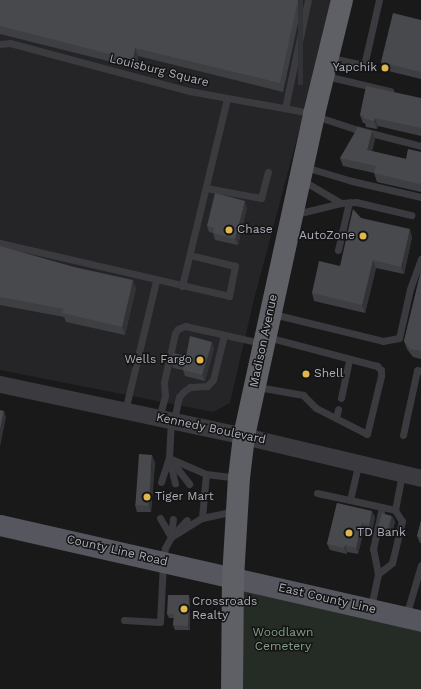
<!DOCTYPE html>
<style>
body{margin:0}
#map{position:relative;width:421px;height:689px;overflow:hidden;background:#19191a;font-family:"Work Sans",sans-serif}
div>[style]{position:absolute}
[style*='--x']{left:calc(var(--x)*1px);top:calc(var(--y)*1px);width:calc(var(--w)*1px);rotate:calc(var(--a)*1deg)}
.built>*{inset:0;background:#252527}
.green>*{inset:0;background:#252c26}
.service>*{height:7px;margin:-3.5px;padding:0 3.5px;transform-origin:3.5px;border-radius:3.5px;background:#3a3a3f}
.tertiary>*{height:17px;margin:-8.5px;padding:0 8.5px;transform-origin:8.5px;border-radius:8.5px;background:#3a3a3f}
.primary>*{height:21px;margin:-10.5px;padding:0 10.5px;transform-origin:10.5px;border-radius:10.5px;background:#56575e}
.trunk>*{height:22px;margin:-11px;padding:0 11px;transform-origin:11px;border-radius:11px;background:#5e6066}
.wall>*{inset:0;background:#3e3f42}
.shaded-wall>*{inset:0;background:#323336;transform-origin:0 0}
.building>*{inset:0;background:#48494d;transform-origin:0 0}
.dots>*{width:11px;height:11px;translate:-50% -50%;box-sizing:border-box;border:2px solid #141415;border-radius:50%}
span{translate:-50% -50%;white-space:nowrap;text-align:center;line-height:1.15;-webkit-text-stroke:3px #141415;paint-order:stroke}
.poi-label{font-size:12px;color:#acafb9}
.right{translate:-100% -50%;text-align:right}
.left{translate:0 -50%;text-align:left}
.street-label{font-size:12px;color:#acafb9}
.park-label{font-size:12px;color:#85a189}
</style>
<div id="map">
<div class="built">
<i style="clip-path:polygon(0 0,334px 0,253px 303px,230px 403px,213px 412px,0 370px)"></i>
</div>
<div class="green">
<i style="clip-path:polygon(233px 578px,421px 621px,421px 689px,232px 689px)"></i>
</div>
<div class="service">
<i style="--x:0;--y:44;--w:10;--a:-6"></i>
<i style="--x:10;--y:43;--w:185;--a:15"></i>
<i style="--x:189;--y:91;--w:113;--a:10.2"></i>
<i style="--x:300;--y:111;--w:58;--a:18.1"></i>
<i style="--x:355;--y:129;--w:68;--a:14.4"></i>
<i style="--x:331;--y:58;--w:30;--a:12"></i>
<i style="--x:360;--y:64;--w:6;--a:-31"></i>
<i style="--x:365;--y:61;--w:63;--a:-77.1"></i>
<i style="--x:326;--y:76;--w:66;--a:13.2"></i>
<i style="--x:285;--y:108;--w:110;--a:-78"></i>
<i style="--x:305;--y:167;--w:49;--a:16.6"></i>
<i style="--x:352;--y:181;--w:71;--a:13.1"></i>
<i style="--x:206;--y:188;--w:56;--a:10.3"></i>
<i style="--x:261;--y:198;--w:27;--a:-75"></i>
<i style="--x:341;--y:203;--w:15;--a:-4"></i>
<i style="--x:356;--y:202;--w:57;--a:13.3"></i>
<i style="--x:296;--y:214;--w:46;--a:-13.7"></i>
<i style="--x:341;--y:203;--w:45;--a:-149.5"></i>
<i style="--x:0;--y:243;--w:235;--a:13"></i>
<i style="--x:229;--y:296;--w:31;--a:-79"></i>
<i style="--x:235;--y:266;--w:46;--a:-166.3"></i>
<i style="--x:338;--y:250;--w:49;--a:-77.1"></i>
<i style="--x:182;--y:286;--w:193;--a:-76.5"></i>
<i style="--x:273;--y:314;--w:113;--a:13.8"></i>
<i style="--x:383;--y:341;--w:16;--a:-11"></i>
<i style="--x:399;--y:338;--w:50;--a:-77.3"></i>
<i style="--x:410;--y:289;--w:32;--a:-70"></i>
<i style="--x:258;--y:387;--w:46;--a:10.1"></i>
<i style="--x:303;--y:395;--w:18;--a:45"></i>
<i style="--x:316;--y:408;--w:57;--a:27"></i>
<i style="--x:367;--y:434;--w:60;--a:-76.4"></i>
<i style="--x:381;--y:376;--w:6;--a:-90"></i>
<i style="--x:381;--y:370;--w:6;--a:-135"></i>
<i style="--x:377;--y:366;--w:114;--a:-165.2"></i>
<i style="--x:341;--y:398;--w:40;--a:-78"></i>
<i style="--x:125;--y:411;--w:134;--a:-76.6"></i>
<i style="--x:159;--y:418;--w:23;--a:-75"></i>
<i style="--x:165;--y:396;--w:14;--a:-94"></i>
<i style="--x:164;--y:382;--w:50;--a:-77.3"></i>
<i style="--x:175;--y:333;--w:5;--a:-53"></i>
<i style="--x:178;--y:329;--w:8;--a:-23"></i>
<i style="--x:185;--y:326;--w:78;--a:12.6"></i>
<i style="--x:336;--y:418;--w:9;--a:-77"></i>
<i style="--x:174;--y:420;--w:24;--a:-78"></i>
<i style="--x:179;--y:397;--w:6;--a:-51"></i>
<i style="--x:183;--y:392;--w:9;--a:-36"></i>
<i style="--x:190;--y:387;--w:17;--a:-3"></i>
<i style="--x:207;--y:386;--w:8;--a:-45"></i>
<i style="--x:213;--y:380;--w:46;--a:-76.3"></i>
<i style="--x:403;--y:435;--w:66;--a:-77.8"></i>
<i style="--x:417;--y:370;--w:4;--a:14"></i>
<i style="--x:169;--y:458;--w:40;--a:23.4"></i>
<i style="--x:206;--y:474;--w:31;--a:7"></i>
<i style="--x:169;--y:458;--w:33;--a:52"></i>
<i style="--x:170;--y:462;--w:22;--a:77"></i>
<i style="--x:161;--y:482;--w:25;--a:-72"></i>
<i style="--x:169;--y:458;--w:38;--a:-87"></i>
<i style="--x:317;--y:493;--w:34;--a:12"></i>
<i style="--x:350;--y:500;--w:37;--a:-77"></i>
<i style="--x:350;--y:500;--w:46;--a:12.5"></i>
<i style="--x:395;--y:510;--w:13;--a:58"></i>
<i style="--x:402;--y:521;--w:43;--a:103.4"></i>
<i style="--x:392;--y:563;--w:18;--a:142"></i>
<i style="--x:395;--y:510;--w:37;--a:-79"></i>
<i style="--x:160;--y:518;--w:22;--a:60"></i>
<i style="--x:171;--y:537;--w:23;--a:-47"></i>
<i style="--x:202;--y:518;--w:44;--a:-84.8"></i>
<i style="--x:171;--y:537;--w:36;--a:-32"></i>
<i style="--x:202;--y:518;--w:34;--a:-12"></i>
<i style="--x:371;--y:607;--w:34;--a:-78"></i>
<i style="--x:378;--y:574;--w:25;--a:-101"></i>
<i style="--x:373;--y:549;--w:43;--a:-77.9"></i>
<i style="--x:406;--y:616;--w:53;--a:-73.6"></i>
<i style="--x:124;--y:620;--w:36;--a:3"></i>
<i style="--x:160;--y:622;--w:60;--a:-87.1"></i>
<i style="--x:163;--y:562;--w:14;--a:-82"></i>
<i style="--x:165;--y:548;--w:13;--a:-61"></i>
<i style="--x:171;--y:537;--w:18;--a:-84"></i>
</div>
<div class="tertiary">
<i style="--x:0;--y:384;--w:249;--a:12"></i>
<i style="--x:244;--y:436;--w:182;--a:13.3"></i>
</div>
<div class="primary">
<i style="--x:0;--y:525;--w:432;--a:12.8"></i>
</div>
<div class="trunk">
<i style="--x:232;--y:689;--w:111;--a:-89.5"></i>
<i style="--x:233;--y:578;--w:100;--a:-86.6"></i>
<i style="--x:239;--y:478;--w:42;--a:-83.2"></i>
<i style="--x:244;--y:436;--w:330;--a:-77.7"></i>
<i style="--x:314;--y:114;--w:117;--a:-76.2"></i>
</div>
<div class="wall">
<i style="clip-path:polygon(0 0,303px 0,283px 92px,138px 56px,136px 68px,0 34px)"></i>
<i style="clip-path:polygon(421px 20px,421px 79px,384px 70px,381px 62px)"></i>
<i style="clip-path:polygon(421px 98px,421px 136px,378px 126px,377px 129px,366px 127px,365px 123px,363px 123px,360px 115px)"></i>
<i style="clip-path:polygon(372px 131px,375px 139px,372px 151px,406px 159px,421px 152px,421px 192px,377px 182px,374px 173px,343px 166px,340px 158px)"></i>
<i style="clip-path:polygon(247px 207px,238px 245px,215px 240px,213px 233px,209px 232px,207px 226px)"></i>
<i style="clip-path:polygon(361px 218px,412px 237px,404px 274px,376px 268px,365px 313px,314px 301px,312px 293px,340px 266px)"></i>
<i style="clip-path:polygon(0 246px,136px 288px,125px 335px,66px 322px,64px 317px,0 305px)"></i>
<i style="clip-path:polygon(421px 271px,421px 359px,413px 357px,407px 349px,404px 341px)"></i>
<i style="clip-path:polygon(214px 348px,205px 381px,185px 376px,183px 370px,173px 368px,171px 362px,186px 356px)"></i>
<i style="clip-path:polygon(155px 462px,151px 512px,137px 512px,135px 505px)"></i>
<i style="clip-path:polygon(337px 503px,375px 517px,372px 531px,364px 530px,358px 554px,347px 552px,347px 554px,330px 550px,327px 544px)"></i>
<i style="clip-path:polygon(392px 516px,395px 522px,391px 536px,381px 534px,379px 527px)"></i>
<i style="clip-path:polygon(421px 521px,421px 543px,420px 543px,417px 536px)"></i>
<i style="clip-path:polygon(190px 600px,190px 630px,175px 630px,173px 625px,174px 618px,169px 618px,167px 614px)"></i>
</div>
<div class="shaded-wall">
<i style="left:298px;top:0;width:5px;height:85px"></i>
<i style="clip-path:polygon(135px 48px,138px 56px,136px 68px,133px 60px)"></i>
<i style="clip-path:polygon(375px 118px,378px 126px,377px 129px,374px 121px)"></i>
<i style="clip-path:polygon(372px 131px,375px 139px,370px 158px,367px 150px)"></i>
<i style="clip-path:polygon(245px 201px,247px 207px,238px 245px,235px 239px)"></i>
<i style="clip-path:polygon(410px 229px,412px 237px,404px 274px,401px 267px)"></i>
<i style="clip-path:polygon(373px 260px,376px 268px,365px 313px,362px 305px)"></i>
<i style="clip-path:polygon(133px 280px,136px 288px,125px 335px,122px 327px)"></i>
<i style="clip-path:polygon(212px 342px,214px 348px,205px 381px,202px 375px)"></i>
<i style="clip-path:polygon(4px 411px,6px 417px,0 447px,0 430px)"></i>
<i style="clip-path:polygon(152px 455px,155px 462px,151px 512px,149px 506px)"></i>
<i style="clip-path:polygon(372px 511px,375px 517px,372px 531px,369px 525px)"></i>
<i style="clip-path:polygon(392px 516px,395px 522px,391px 536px,389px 530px)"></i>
<i style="clip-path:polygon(362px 523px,364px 530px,358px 554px,356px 548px)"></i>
<i style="clip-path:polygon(345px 545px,347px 552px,347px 554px,344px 548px)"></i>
<i style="clip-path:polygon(189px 595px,190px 600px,190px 630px,188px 626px)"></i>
</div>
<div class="building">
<i style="clip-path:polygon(0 0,298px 0,280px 83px,135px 48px,133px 60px,0 26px)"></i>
<i style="clip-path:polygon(393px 13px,421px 20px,421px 72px,381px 62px)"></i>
<i style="clip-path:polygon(366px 86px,421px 98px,421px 128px,375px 118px,374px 121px,363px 118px,364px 116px,360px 115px)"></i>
<i style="clip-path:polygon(358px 127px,372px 131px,367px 150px,406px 159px,408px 149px,421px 152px,421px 183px,419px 184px,374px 173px,376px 166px,340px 158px)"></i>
<i style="clip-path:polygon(215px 193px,245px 201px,235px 239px,213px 233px,214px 228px,207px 226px)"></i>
<i style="clip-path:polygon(353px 209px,361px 218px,410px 229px,401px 267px,373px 260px,362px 305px,312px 293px,319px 261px,340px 266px)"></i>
<i style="clip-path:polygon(0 246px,74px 267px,133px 280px,122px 327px,62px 313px,64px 309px,0 297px)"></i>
<i style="clip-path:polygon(421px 271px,421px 351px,410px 349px,404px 341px)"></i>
<i style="clip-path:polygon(190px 336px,212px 342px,202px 375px,183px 370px,184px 365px,171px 362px,173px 353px,186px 356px)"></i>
<i style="clip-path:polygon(0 410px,4px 411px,0 430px)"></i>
<i style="left:139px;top:454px;width:13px;height:51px;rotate:4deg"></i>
<i style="clip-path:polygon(337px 503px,372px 511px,369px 525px,362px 523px,356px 548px,345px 545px,344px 548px,327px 544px)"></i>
<i style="left:382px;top:513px;width:10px;height:14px;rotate:17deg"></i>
<i style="clip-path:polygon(421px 521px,421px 537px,417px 536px)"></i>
<i style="clip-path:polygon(168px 595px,189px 595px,188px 626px,173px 625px,174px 614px,167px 614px)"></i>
</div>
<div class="dots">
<i style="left:385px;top:68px;background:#dfb74c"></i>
<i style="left:229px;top:230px;background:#dfb74c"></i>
<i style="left:363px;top:236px;background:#dfb74c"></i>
<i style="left:200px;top:360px;background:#dfb74c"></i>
<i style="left:306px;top:374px;background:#dfb74c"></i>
<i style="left:147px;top:497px;background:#dfb74c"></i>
<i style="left:349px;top:533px;background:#dfb74c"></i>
<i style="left:184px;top:609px;background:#dfb74c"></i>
</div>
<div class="poi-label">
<span class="right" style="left:377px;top:68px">Yapchik</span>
<span class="left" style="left:237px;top:230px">Chase</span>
<span class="right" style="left:355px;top:236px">AutoZone</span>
<span class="right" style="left:192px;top:360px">Wells Fargo</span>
<span class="left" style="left:314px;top:374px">Shell</span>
<span class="left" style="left:155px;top:497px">Tiger Mart</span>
<span class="left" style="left:357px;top:533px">TD Bank</span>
<span class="left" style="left:192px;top:609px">Crossroads<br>Realty</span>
</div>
<div class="street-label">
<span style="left:159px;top:71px;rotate:14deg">Louisburg Square</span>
<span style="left:264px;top:341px;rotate:-78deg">Madison Avenue</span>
<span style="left:211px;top:429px;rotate:12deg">Kennedy Boulevard</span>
<span style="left:117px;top:551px;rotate:13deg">County Line Road</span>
<span style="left:327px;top:599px;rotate:13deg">East County Line</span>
</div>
<div class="park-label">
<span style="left:283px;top:640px">Woodlawn<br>Cemetery</span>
</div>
</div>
